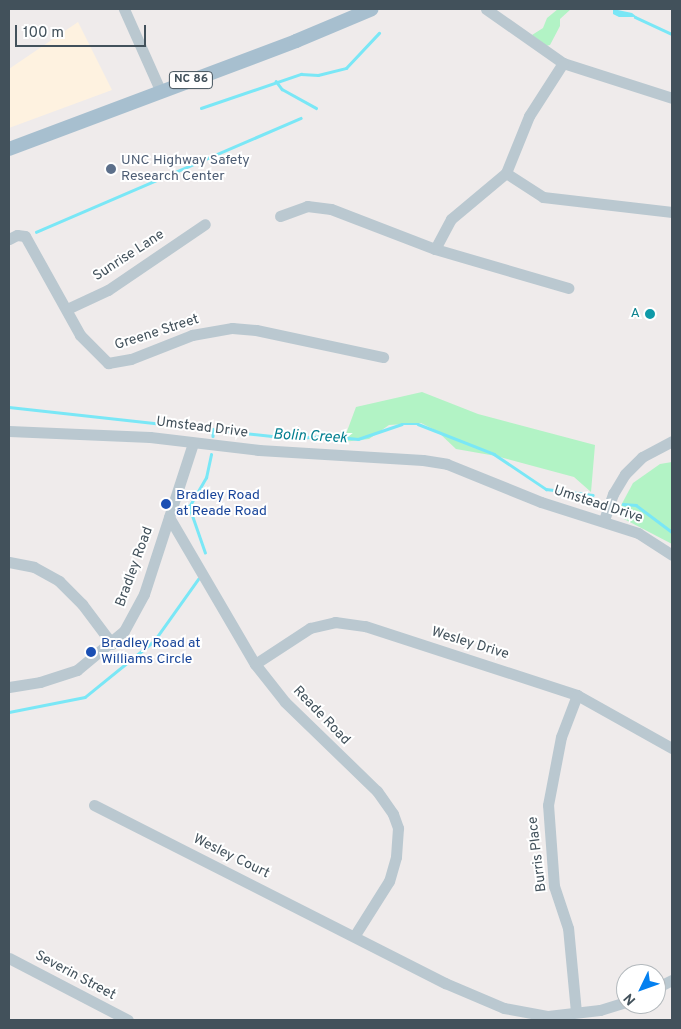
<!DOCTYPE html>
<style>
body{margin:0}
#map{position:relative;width:681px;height:1029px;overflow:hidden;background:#efebeb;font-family:Overpass,sans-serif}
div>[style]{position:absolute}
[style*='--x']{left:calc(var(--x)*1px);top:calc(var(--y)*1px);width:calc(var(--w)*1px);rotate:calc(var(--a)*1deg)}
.commercial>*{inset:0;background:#fef2e0}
.green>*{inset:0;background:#b2f3c5}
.water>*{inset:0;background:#7ae7f6}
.stream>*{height:2.5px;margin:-1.25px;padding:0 1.25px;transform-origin:1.25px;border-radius:1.25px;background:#7ae7f6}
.minor>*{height:11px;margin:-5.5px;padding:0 5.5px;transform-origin:5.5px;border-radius:5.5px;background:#bac8d0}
.major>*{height:14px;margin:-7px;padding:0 7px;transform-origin:7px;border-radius:7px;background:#a7bfcf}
.dots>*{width:14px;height:14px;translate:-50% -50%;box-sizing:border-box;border:2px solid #fff;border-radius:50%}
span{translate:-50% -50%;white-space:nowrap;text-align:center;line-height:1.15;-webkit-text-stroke:4px #fff;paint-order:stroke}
.shield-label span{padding:1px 4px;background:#fff;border:1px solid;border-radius:4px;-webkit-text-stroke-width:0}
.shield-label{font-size:12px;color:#42515b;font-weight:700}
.service-label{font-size:14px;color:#4e5e75}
.left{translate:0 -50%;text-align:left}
.street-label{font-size:14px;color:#42515b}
.culture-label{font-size:14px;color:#0d838f}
.right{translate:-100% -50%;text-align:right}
.transit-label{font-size:14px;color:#164399}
.water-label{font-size:15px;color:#037f90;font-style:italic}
.frame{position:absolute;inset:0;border:10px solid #42515b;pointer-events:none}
.north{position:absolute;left:616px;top:964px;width:50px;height:50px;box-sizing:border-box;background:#fff;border:1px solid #b3b9bd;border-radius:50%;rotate:228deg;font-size:14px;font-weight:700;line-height:20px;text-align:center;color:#42515b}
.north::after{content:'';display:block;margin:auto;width:18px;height:22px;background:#0480f0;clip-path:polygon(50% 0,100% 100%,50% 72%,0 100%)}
.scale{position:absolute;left:15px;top:25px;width:131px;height:22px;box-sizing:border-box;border:2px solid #42515b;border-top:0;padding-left:6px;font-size:15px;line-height:18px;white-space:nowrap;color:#42515b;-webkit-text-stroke:4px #fff;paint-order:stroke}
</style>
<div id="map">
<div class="commercial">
<i style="clip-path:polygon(78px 22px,112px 90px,9px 128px,9px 69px)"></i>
</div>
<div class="green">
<i style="clip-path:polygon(558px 9px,571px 9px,560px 19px,560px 26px,550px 45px,546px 46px,532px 35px,543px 28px,547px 18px)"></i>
<i style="clip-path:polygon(422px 392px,478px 414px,595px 445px,591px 492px,574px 477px,496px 456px,456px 449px,437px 431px,421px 423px,389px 425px,369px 439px,343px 442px,356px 407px)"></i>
<i style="clip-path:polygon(672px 462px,672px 544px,624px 519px,618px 511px,633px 483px,660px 464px)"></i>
</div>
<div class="water">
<i style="clip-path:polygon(613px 9px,632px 13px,637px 17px,619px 17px,613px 14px)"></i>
</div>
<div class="stream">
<i style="--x:635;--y:17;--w:41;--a:24.7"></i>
<i style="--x:276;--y:81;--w:10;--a:53"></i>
<i style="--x:282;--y:89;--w:39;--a:29"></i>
<i style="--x:201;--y:108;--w:106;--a:-18.8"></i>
<i style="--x:301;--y:74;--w:17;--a:3"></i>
<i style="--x:318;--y:75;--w:29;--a:-14"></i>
<i style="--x:346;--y:68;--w:48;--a:-46.7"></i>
<i style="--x:36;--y:232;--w:288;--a:-23.3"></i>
<i style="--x:9;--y:407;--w:285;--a:6.3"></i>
<i style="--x:292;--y:438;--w:37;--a:-3"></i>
<i style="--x:329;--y:436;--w:29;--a:6"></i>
<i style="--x:358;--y:439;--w:46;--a:-18.8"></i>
<i style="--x:402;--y:424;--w:16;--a:0"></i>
<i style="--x:418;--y:424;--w:82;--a:21.5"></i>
<i style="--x:494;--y:454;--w:63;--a:33.9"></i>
<i style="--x:546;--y:489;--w:47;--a:7.3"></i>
<i style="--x:213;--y:429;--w:7;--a:90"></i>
<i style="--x:623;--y:504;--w:13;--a:4"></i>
<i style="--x:636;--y:505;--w:45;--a:36.9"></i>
<i style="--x:205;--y:553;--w:49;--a:-109.2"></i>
<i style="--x:189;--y:507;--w:34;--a:-60"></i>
<i style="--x:206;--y:478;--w:24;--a:-78"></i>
<i style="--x:9;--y:712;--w:77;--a:-11.2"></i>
<i style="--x:85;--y:697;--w:89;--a:-39.1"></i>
<i style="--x:154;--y:641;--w:76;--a:-54.6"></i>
</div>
<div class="minor">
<i style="--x:124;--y:9;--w:91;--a:66"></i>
<i style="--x:486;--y:9;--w:94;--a:35"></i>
<i style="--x:563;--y:63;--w:114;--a:17.8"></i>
<i style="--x:563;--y:63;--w:63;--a:122.7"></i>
<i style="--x:529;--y:116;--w:61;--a:112"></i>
<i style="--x:506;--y:173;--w:44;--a:33"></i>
<i style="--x:543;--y:197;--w:130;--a:6.6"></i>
<i style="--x:280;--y:216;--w:29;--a:-20"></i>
<i style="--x:307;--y:206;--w:24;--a:7"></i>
<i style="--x:331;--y:209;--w:111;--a:21"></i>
<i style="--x:435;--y:249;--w:139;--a:16.3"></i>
<i style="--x:9;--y:239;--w:9;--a:-27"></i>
<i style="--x:17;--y:235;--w:8;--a:7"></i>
<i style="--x:25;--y:236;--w:113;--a:60.9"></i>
<i style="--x:80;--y:335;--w:40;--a:45"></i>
<i style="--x:108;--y:363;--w:23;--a:-10"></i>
<i style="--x:131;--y:359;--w:66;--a:-21.5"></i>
<i style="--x:192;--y:335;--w:41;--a:-9.9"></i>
<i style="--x:232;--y:328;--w:24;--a:5"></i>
<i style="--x:256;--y:330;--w:130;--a:12"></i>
<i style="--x:435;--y:249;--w:34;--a:-62"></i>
<i style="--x:451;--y:219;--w:72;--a:-39.9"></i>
<i style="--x:67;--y:309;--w:45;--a:-24.9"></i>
<i style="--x:108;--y:290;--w:117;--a:-34.2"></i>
<i style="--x:9;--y:431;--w:141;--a:2.4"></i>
<i style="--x:150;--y:437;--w:110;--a:6.8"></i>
<i style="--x:259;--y:450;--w:164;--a:3.5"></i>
<i style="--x:423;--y:460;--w:24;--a:9"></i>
<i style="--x:447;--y:464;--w:101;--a:22"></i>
<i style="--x:541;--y:502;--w:102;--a:17.7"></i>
<i style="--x:638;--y:533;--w:40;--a:32.9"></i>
<i style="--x:169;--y:517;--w:170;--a:59.7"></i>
<i style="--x:255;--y:664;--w:48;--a:51.7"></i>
<i style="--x:285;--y:702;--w:128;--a:44.1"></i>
<i style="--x:377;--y:791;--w:28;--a:55"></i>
<i style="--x:393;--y:814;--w:15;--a:70"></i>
<i style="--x:398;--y:828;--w:29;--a:94"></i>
<i style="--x:396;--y:857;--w:25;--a:106"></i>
<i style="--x:389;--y:881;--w:64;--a:122.2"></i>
<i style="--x:604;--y:520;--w:28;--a:-71"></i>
<i style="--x:613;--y:494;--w:23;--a:-59"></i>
<i style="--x:625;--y:474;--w:24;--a:-45"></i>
<i style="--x:642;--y:457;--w:34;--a:-28"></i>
<i style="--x:9;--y:562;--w:25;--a:11"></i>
<i style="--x:34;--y:567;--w:29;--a:29"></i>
<i style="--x:59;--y:581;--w:33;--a:45"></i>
<i style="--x:82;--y:604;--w:50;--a:53.1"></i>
<i style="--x:255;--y:664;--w:66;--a:-33.2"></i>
<i style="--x:310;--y:628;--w:26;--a:-13"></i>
<i style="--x:335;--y:622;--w:30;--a:8"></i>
<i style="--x:365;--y:626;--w:223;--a:18"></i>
<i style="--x:577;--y:695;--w:109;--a:29.2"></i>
<i style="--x:9;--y:687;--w:31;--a:-9"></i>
<i style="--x:40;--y:682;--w:39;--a:-18"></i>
<i style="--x:77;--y:670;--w:61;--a:-39.7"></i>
<i style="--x:124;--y:631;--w:42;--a:-61.6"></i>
<i style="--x:144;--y:594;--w:159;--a:-72"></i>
<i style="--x:94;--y:805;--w:394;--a:26.9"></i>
<i style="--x:445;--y:983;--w:64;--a:23"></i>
<i style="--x:504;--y:1008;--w:45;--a:10.3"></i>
<i style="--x:548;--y:1016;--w:52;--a:-6.6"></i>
<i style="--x:600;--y:1010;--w:27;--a:-17"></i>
<i style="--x:9;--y:958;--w:134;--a:27.5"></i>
<i style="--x:656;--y:988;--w:18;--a:-27"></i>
<i style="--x:576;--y:1012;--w:84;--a:-95.4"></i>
<i style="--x:568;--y:928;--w:44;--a:-108.4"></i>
<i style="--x:554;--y:886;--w:81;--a:-94.2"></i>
<i style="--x:548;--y:805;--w:69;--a:-79.2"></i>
<i style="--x:561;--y:737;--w:45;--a:-69.1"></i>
</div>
<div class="major">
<i style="--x:9;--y:149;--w:307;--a:-20.6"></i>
<i style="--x:296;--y:41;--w:82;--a:-22.8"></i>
</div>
<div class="dots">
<i style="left:111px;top:169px;background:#5c6f8a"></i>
<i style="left:650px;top:314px;background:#0f9aa8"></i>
<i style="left:166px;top:504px;background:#1a4fb4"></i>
<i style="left:91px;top:652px;background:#1a4fb4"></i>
</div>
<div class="shield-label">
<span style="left:191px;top:80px">NC 86</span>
</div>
<div class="service-label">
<span class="left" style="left:121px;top:169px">UNC Highway Safety<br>Research Center</span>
</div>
<div class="street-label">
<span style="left:129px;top:256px;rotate:-33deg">Sunrise Lane</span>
<span style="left:157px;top:333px;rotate:-18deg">Greene Street</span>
<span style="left:202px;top:428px;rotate:7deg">Umstead Drive</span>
<span style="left:598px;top:505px;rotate:18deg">Umstead Drive</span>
<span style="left:135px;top:567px;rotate:-70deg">Bradley Road</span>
<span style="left:470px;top:644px;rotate:17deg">Wesley Drive</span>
<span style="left:321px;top:716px;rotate:46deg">Reade Road</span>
<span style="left:538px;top:854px;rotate:-97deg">Burris Place</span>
<span style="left:231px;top:857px;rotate:26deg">Wesley Court</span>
<span style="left:75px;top:976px;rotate:28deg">Severin Street</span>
</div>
<div class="culture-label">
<span class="right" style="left:640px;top:314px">A</span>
</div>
<div class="transit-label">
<span class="left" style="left:176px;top:504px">Bradley Road<br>at Reade Road</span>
<span class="left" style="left:101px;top:652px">Bradley Road at<br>Williams Circle</span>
</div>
<div class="water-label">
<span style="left:310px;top:437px;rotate:3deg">Bolin Creek</span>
</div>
<div class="frame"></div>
<div class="north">N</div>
<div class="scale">100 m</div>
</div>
